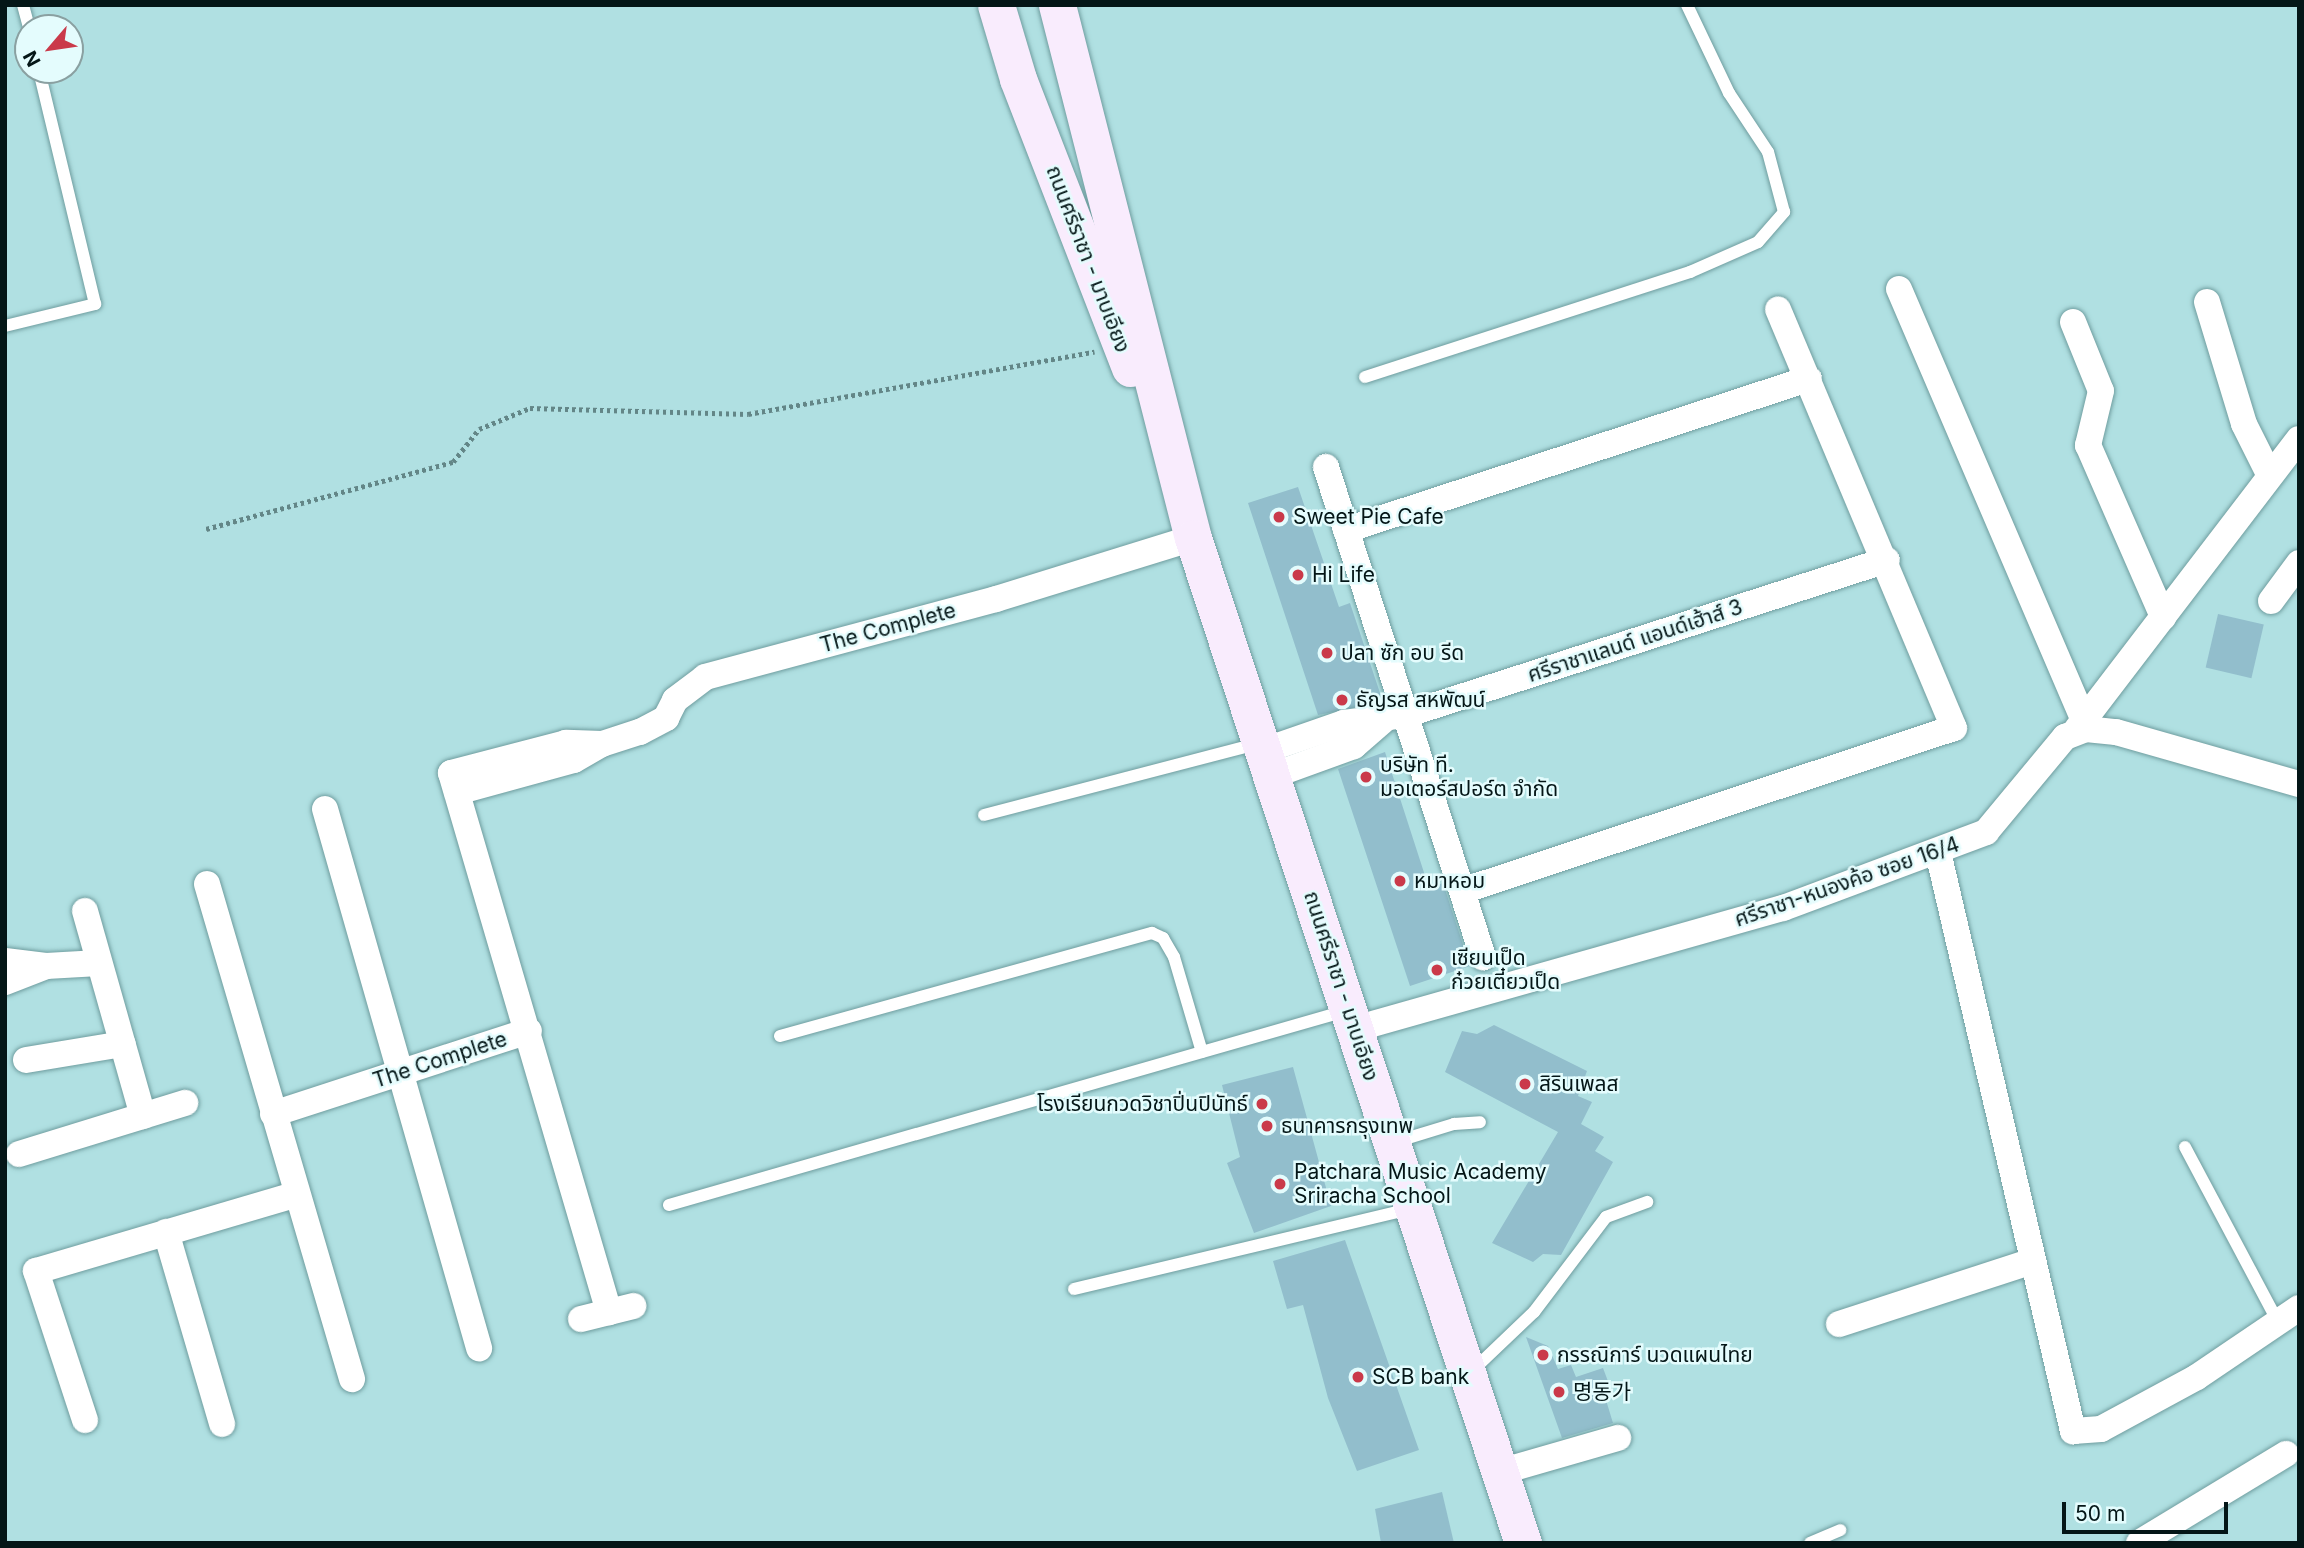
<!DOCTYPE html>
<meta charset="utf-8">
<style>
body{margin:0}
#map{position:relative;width:2304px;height:1548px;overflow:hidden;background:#b0e0e2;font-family:Inter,"Noto Sans KR","Noto Sans Thai",sans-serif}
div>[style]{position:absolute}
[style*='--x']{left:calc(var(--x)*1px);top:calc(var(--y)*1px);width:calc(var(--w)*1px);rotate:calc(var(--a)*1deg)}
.building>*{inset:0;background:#92becc;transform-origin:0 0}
.path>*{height:4.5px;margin-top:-2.25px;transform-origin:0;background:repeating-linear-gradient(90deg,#638687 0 3.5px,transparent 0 7px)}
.roads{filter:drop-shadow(0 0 2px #6f9d9f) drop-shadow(0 0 2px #6f9d9f)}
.lane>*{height:12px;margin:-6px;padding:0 6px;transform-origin:6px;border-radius:6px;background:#fff}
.street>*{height:26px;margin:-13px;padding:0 13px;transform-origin:13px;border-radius:13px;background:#fff}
.secondary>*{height:37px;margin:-18.5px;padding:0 18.5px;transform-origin:18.5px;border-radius:18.5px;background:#f9ecfd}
.dots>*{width:19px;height:19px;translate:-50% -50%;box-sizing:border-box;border:4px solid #e4fcfd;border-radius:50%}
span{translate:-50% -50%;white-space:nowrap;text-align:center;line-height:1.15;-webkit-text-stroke:5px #e4fcfd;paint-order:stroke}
.street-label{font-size:21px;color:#041617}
.poi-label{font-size:21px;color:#041617}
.left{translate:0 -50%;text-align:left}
.right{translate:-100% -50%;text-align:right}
.frame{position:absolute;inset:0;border:7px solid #041617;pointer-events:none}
.north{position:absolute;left:14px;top:14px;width:70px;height:70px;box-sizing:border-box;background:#e4fcfd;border:2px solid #8aa0a1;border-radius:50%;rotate:241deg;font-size:19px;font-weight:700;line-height:28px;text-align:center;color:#041617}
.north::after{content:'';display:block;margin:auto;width:24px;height:32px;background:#ca3a4a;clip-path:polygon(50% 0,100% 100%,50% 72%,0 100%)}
.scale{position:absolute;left:2062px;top:1502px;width:166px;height:32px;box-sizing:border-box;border:4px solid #041617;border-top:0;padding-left:9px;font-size:21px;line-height:24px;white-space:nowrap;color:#041617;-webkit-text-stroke:5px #e4fcfd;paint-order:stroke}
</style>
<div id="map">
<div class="building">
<i style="clip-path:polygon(1298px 487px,1339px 607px,1350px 603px,1383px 702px,1318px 715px,1248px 503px)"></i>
<i style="left:2218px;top:614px;width:47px;height:55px;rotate:13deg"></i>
<i style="clip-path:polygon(1385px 752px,1429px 888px,1443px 883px,1470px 966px,1410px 986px,1338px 769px)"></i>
<i style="clip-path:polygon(1494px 1025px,1587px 1071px,1578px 1096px,1592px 1102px,1581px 1124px,1604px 1137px,1595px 1151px,1613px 1162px,1561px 1255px,1543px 1254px,1533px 1262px,1492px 1243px,1558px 1132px,1445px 1072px,1462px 1031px,1477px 1034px)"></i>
<i style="clip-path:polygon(1293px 1067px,1331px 1206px,1254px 1233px,1227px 1163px,1240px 1157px,1222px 1085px)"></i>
<i style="clip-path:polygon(1345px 1240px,1419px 1450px,1357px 1471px,1328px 1398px,1303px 1305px,1287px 1309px,1273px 1261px)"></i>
<i style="clip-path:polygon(1526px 1337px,1548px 1346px,1558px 1369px,1571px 1365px,1576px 1377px,1603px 1368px,1609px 1384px,1602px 1387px,1613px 1423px,1562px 1438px)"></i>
<i style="clip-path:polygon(1442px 1492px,1454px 1543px,1381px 1543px,1375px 1509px)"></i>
</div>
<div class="path">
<i style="--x:206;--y:529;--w:256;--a:-15.2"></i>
<i style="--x:453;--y:462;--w:42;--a:-51.8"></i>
<i style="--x:479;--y:429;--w:55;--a:-22.4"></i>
<i style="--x:530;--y:408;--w:218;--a:1.6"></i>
<i style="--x:748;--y:414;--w:352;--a:-10.2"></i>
</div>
<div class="roads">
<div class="lane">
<i style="--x:23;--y:5;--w:24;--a:75"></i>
<i style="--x:5;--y:326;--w:93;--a:-13.7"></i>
<i style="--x:95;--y:304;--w:241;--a:-103.5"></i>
<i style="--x:1365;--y:377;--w:342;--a:-17.9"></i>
<i style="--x:1690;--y:272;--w:74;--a:-23.8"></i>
<i style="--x:1758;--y:242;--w:40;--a:-49"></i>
<i style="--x:1784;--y:212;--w:62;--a:-104.9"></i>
<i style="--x:1768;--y:152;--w:71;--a:-123.5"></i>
<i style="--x:1729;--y:93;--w:98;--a:-115.5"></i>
<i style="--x:984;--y:815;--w:281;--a:-14.6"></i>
<i style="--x:780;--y:1036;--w:386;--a:-15.5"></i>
<i style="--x:1152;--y:933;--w:12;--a:24"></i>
<i style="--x:1163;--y:938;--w:22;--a:60"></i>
<i style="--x:1174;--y:957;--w:99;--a:73.6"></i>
<i style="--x:1395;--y:1142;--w:62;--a:-17"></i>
<i style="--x:1454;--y:1124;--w:26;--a:-4"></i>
<i style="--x:2185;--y:1147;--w:198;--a:62"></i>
<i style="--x:669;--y:1205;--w:703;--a:-16.01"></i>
<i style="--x:1074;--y:1289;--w:344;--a:-13.4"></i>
<i style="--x:1472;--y:1371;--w:86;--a:-43.6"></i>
<i style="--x:1534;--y:1312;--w:119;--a:-52.8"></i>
<i style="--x:1606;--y:1217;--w:44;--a:-20.1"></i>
<i style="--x:1810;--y:1543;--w:33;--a:-23"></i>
</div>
<div class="street">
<i style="--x:1899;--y:289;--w:469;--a:66.8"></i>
<i style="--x:2207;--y:302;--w:127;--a:73.1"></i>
<i style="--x:2244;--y:424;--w:58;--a:63.4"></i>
<i style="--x:2073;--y:322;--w:74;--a:67.9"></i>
<i style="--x:2101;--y:391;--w:56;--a:103.5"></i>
<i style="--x:2088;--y:445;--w:188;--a:66.4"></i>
<i style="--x:1326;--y:467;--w:515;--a:72.23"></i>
<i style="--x:1346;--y:530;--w:487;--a:-18.1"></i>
<i style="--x:2271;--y:601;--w:47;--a:-53.6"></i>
<i style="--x:2077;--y:729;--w:365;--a:-52.6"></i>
<i style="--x:602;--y:744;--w:36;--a:-178"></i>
<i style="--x:566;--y:743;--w:119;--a:165.4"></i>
<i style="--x:451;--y:773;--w:562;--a:73.66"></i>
<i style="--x:1266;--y:750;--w:83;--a:-19.1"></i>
<i style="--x:1344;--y:723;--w:62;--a:-7.5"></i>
<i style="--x:1405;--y:715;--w:506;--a:-17.83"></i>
<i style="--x:1274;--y:775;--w:85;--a:-19.9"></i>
<i style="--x:1354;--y:746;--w:38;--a:-41"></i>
<i style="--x:457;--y:792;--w:121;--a:-15.3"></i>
<i style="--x:574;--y:760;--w:32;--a:-30"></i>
<i style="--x:602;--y:744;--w:40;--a:-18"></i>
<i style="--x:640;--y:732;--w:30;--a:-28"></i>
<i style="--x:666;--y:718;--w:20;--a:-63"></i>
<i style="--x:675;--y:700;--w:38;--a:-37"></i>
<i style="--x:705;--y:677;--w:301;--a:-15"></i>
<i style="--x:996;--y:599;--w:206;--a:-17.2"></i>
<i style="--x:325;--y:809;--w:561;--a:74.05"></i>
<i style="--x:1938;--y:852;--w:595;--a:76.88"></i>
<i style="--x:2073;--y:1431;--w:28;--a:-4"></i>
<i style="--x:2101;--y:1429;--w:109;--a:-28.4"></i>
<i style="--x:2197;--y:1377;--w:123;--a:-34.1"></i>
<i style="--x:207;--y:884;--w:516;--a:73.67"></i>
<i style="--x:1462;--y:891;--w:518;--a:-18.33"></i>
<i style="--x:1954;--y:728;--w:454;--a:-112.8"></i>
<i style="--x:85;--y:911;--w:213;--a:74.2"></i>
<i style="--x:5;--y:961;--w:41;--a:7"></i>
<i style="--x:46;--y:966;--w:53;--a:-3.2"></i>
<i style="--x:5;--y:982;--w:42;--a:-21"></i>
<i style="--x:1355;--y:1029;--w:445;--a:-15.8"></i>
<i style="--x:1783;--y:908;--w:217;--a:-20.5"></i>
<i style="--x:1986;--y:832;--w:124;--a:-50.3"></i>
<i style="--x:2065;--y:737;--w:22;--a:-21"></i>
<i style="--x:2086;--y:729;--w:30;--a:6"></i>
<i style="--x:2116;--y:732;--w:190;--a:15.9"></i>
<i style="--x:26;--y:1060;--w:98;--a:-9.4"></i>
<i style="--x:273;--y:1114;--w:269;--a:-18"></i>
<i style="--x:19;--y:1154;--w:174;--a:-17.1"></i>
<i style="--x:166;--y:1232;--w:200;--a:73.7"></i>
<i style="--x:581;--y:1319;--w:54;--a:-14"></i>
<i style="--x:1839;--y:1324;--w:204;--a:-18"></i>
<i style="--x:85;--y:1420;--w:157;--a:-108.2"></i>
<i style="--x:36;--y:1271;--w:272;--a:-16.4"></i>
<i style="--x:1500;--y:1472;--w:123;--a:-16.1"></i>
<i style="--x:2139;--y:1543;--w:172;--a:-31.2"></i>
</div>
<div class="secondary">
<i style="--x:996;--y:5;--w:77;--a:73.4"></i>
<i style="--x:1018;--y:79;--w:310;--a:68.8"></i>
<i style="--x:1057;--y:5;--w:550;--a:75.69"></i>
<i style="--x:1193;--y:538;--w:1058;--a:71.82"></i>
</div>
</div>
<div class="dots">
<i style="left:1279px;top:517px;background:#ca3a4a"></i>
<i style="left:1298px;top:575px;background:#ca3a4a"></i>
<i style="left:1327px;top:653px;background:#ca3a4a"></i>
<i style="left:1342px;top:700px;background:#ca3a4a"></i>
<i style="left:1366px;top:777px;background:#ca3a4a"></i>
<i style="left:1400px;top:881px;background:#ca3a4a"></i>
<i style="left:1437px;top:970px;background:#ca3a4a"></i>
<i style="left:1525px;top:1084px;background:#ca3a4a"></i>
<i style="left:1262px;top:1104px;background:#ca3a4a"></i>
<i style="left:1267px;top:1126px;background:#ca3a4a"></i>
<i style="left:1280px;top:1184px;background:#ca3a4a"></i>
<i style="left:1543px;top:1355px;background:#ca3a4a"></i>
<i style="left:1358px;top:1377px;background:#ca3a4a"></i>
<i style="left:1559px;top:1392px;background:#ca3a4a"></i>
</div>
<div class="street-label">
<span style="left:1088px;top:259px;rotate:69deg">ถนนศรีราชา - มาบเอียง</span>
<span style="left:888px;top:628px;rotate:-15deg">The Complete</span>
<span style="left:1635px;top:641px;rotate:-18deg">ศรีราชาแลนด์ แอนด์เฮ้าส์ 3</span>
<span style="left:1847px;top:882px;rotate:-19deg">ศรีราชา-หนองค้อ ซอย 16/4</span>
<span style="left:1341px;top:986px;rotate:72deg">ถนนศรีราชา - มาบเอียง</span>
<span style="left:440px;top:1060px;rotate:-18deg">The Complete</span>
</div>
<div class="poi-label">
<span class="left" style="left:1293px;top:517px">Sweet Pie Cafe</span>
<span class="left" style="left:1312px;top:575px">Hi Life</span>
<span class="left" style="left:1341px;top:653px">ปลา ซัก อบ รีด</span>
<span class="left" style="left:1356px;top:700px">ธัญรส สหพัฒน์</span>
<span class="left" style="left:1380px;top:777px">บริษัท ที.<br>มอเตอร์สปอร์ต จำกัด</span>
<span class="left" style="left:1414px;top:881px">หมาหอม</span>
<span class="left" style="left:1451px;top:970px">เซียนเป็ด<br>ก๋วยเตี๋ยวเป็ด</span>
<span class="left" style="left:1539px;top:1084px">สิรินเพลส</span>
<span class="right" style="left:1248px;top:1104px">โรงเรียนกวดวิชาปิ่นปินัทธ์</span>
<span class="left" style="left:1281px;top:1126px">ธนาคารกรุงเทพ</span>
<span class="left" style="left:1294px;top:1184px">Patchara Music Academy<br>Sriracha School</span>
<span class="left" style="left:1557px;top:1355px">กรรณิการ์ นวดแผนไทย</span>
<span class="left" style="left:1372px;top:1377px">SCB bank</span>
<span class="left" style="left:1573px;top:1392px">명동가</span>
</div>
<div class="frame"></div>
<div class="north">N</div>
<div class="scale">50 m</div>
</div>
